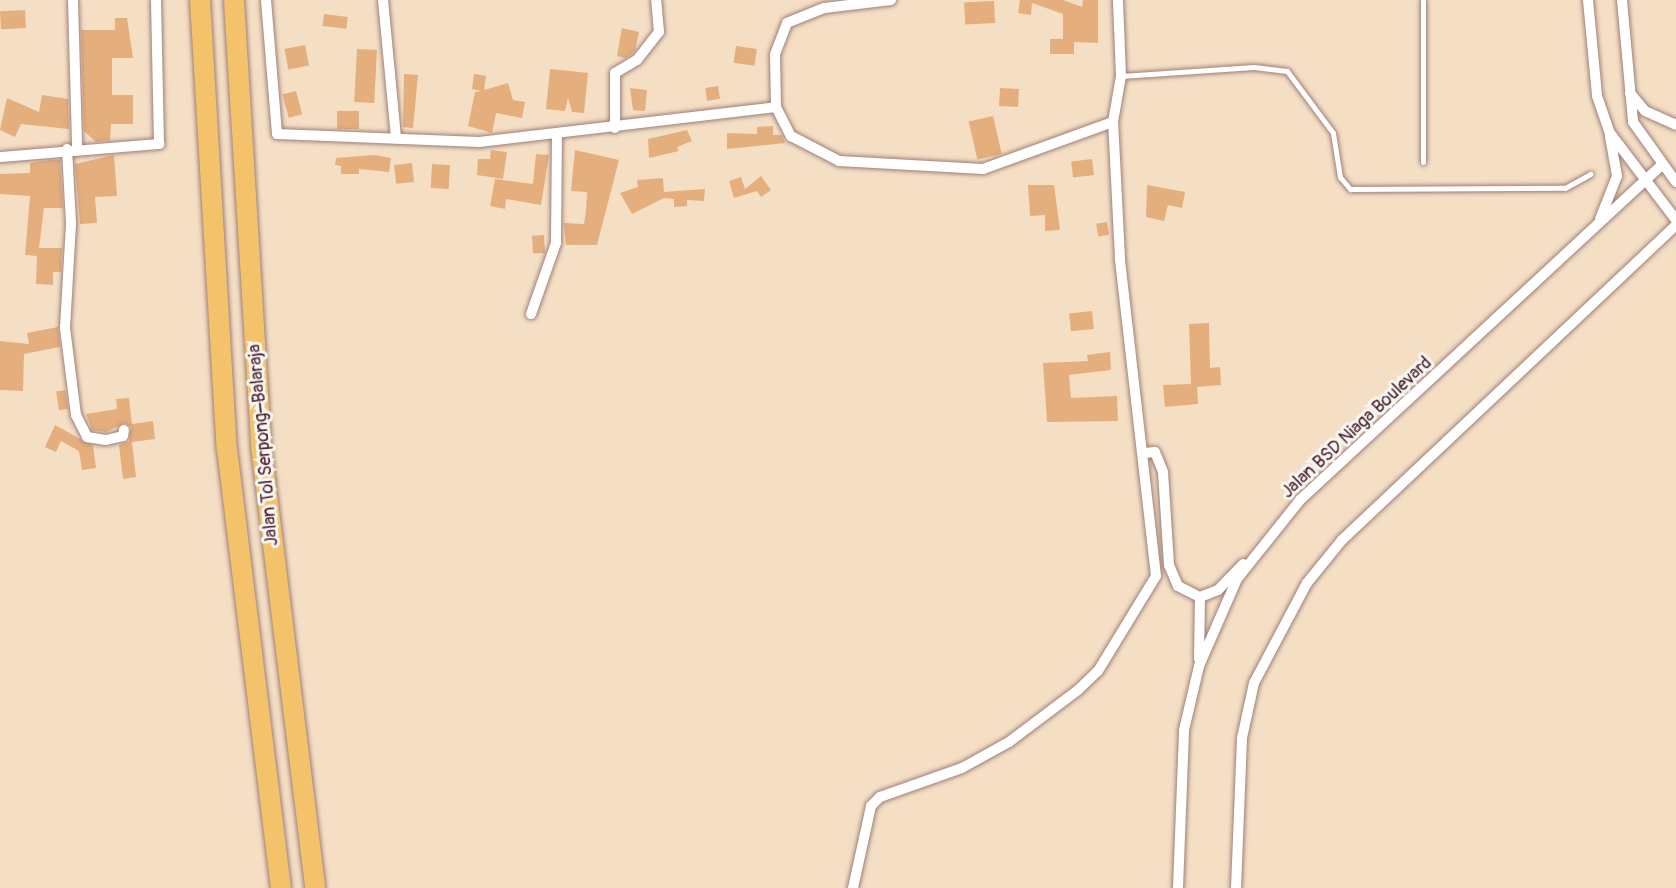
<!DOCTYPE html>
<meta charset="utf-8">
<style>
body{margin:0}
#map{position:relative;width:1676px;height:888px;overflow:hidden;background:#f4dfc5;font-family:Pangolin,sans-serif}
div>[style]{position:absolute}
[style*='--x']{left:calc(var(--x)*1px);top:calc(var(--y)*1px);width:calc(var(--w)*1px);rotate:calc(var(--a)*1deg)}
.building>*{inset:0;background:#e5ae7d;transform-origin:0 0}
.roads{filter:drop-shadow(0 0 2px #9f7f78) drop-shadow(0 0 2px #9f7f78)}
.service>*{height:5px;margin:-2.5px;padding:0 2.5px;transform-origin:2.5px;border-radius:2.5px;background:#fff}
.minor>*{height:10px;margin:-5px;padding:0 5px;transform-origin:5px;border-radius:5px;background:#fff}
.motorway>*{height:20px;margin:-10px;padding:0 10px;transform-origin:10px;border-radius:10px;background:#f3c26a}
span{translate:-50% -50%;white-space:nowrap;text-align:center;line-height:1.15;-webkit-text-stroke:6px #f6f6f2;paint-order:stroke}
.street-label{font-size:18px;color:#4a1f2b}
</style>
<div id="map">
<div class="building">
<i style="clip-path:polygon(1020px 0,1063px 0,1082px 7px,1083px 0,1098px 0,1098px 43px,1074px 42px,1074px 54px,1050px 54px,1050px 39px,1063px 39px,1063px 14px,1032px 3px,1031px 15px,1018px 13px)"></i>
<i style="left:994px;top:1px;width:22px;height:30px;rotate:87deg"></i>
<i style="left:25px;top:10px;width:18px;height:25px;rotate:87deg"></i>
<i style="left:324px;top:14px;width:24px;height:12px;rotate:7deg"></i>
<i style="clip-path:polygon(115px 18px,127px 18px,133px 58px,112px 58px,112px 95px,133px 95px,133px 124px,111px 124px,110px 140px,96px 142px,84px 131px,81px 30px,115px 30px)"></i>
<i style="clip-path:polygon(622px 28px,639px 32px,635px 51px,626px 58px,617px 56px)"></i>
<i style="left:305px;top:45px;width:21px;height:21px;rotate:79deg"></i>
<i style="left:736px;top:46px;width:21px;height:17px;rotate:8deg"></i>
<i style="left:357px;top:49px;width:20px;height:53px;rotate:3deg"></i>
<i style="clip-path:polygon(550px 69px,588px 73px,584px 113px,572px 112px,568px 98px,565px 111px,546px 109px)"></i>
<i style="clip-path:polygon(404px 74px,418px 75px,413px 128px,403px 127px)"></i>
<i style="clip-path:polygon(474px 74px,486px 76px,484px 90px,508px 83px,513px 100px,525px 102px,522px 118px,496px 113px,492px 133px,468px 126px,475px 92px,481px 91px,472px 89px)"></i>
<i style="left:718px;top:86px;width:13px;height:13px;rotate:81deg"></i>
<i style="clip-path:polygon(630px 88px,647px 90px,645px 111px,633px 110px)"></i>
<i style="left:1000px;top:88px;width:19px;height:18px;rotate:3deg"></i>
<i style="left:296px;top:91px;width:24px;height:14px;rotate:75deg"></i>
<i style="clip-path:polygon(42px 95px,68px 99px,69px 129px,21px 124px,15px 137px,0 130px,7px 98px,39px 112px)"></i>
<i style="left:337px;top:111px;width:22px;height:18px"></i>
<i style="left:993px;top:116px;width:39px;height:25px;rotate:77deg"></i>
<i style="clip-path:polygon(773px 126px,773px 135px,782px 135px,785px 143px,727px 149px,727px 133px,757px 134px,757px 127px)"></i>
<i style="clip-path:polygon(687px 130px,692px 141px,677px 147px,679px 151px,649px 158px,648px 139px)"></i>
<i style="clip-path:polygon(491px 150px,507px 152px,503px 179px,477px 175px,478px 159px,490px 159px)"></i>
<i style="clip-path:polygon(575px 150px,619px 160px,597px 245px,566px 245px,564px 223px,584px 224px,586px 211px,587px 192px,571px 191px)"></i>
<i style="clip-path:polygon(536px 154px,549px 155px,541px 205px,506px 199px,505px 209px,490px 206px,495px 179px,533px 184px)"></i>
<i style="clip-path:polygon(114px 155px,117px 196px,95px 197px,97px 223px,80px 224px,75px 164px)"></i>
<i style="clip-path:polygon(374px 155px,391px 158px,389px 172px,359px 169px,359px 174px,341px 174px,341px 166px,335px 165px,336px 158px)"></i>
<i style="left:1092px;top:159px;width:16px;height:21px;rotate:83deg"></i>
<i style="clip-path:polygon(51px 160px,60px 160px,63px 208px,44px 208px,39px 248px,62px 248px,61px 272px,53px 272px,53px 285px,36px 284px,37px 256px,25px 255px,30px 196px,0 194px,0 174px,30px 173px,30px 163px)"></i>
<i style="left:412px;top:163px;width:19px;height:18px;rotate:84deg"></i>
<i style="left:432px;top:164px;width:18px;height:24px;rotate:3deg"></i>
<i style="clip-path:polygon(761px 176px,771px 190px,761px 197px,757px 191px,734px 198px,729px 181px,741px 177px,745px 189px)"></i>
<i style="clip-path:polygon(663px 178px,664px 192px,705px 189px,704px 201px,687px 200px,687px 206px,674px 207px,674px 199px,664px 198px,632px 214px,620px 193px,638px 187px,637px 180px)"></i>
<i style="clip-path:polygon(1028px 185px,1054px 185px,1060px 230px,1045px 231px,1045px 215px,1030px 216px)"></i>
<i style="clip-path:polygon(1147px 185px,1185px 192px,1182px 208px,1168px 205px,1164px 221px,1146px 217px)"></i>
<i style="left:1107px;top:222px;width:13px;height:11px;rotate:81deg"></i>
<i style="left:544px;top:235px;width:18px;height:12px;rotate:87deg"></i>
<i style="left:1092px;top:311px;width:18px;height:23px;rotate:84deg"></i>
<i style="clip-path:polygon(1209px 323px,1210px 368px,1220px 367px,1221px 385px,1197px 387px,1198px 404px,1165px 407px,1163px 385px,1191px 384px,1189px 324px)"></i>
<i style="clip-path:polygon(58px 327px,60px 347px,24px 354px,23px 391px,0 390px,0 341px,29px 344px,27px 333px)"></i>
<i style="clip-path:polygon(1110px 352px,1111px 370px,1069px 375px,1071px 398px,1117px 396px,1118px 421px,1047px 422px,1043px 363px,1088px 361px,1087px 355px)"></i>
<i style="left:65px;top:390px;width:19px;height:9px;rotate:81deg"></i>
<i style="clip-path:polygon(129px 398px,132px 424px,153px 421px,155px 439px,132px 442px,136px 477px,123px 479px,119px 445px,129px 441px,131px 427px,125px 423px,106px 432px,92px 430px,86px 414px,117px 409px,116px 399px)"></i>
<i style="clip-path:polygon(55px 425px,93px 446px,96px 468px,82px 470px,79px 451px,61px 441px,56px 452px,45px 447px)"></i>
</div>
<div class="roads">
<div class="service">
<i style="--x:1423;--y:0;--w:162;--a:90"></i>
<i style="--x:1121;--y:76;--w:133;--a:-3.9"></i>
<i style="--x:1254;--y:67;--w:33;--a:7"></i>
<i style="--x:1287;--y:71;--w:77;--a:53.4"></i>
<i style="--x:1333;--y:133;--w:45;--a:81"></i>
<i style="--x:1340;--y:177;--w:16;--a:50"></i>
<i style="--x:1350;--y:189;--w:215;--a:-0.3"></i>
<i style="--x:1565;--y:188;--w:29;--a:-29"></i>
</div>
<div class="minor">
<i style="--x:73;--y:0;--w:147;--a:88.4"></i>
<i style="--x:266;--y:0;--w:134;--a:85.3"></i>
<i style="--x:277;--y:134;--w:202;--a:2.3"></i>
<i style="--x:479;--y:142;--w:299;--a:-6.7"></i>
<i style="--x:383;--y:0;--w:139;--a:84.6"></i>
<i style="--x:891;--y:0;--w:67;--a:173.2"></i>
<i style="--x:824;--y:8;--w:40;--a:158"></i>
<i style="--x:787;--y:23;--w:34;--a:111"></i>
<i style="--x:775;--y:55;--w:52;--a:88.9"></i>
<i style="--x:776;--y:107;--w:33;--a:63"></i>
<i style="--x:791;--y:136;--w:54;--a:27.5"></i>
<i style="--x:839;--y:161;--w:144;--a:3.2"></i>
<i style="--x:983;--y:169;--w:138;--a:-19.9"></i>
<i style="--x:1588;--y:0;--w:96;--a:84.6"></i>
<i style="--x:1597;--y:96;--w:39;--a:71"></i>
<i style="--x:1610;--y:133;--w:109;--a:52.8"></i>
<i style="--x:1622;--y:0;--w:122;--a:84.8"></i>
<i style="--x:1633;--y:122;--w:74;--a:54.4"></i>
<i style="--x:1630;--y:93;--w:23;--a:50"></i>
<i style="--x:1645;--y:111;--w:34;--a:24"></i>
<i style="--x:615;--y:128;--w:55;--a:-90"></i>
<i style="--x:615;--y:73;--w:26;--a:-31"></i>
<i style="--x:637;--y:60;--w:36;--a:-52"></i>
<i style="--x:659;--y:32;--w:32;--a:-95"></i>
<i style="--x:67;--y:149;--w:75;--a:86.9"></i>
<i style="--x:71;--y:224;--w:104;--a:93.3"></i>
<i style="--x:65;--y:328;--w:88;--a:82.8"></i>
<i style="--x:76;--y:415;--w:25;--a:63"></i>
<i style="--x:87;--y:437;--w:19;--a:9"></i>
<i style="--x:106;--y:440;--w:17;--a:-13"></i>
<i style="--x:123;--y:436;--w:6;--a:-81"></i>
<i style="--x:0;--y:157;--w:160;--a:-4.7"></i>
<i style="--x:159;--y:144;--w:144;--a:-91.2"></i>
<i style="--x:1600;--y:219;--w:46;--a:-68.4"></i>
<i style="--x:1617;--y:176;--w:40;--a:-100"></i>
<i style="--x:531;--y:314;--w:75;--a:-70.6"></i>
<i style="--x:556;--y:243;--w:109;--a:-89.5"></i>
<i style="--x:1144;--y:453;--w:11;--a:-5"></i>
<i style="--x:1155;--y:452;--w:22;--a:68"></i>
<i style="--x:1163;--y:472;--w:93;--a:86.3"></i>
<i style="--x:1169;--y:565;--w:23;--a:67"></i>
<i style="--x:1178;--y:586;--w:25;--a:27"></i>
<i style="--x:1200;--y:597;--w:19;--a:-21"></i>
<i style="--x:1218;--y:590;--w:36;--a:-46"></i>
<i style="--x:1199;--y:659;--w:62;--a:-89.1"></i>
<i style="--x:853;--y:888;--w:84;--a:-77.6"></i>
<i style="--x:871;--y:806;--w:13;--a:-45"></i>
<i style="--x:880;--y:797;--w:87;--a:-19.5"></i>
<i style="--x:962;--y:768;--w:54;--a:-29"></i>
<i style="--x:1009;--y:742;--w:86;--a:-37"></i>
<i style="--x:1078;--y:690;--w:28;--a:-44"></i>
<i style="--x:1098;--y:671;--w:111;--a:-58.6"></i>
<i style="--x:1156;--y:576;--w:320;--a:-96.5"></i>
<i style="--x:1120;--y:258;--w:136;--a:-92.9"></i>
<i style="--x:1113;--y:122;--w:47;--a:-80.1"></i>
<i style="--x:1121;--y:76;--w:76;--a:-92.3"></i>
<i style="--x:1178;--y:888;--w:158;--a:-87.8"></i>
<i style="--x:1184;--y:730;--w:66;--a:-76.8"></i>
<i style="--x:1199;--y:666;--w:95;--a:-66.4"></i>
<i style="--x:1237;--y:579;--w:101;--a:-51.4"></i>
<i style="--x:1300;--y:500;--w:493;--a:-42.8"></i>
<i style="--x:1236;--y:888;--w:150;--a:-87.7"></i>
<i style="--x:1242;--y:738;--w:56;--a:-77.7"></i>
<i style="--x:1254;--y:683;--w:113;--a:-62.1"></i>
<i style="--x:1307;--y:583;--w:55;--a:-50.9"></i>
<i style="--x:1342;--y:540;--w:459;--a:-43.3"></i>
</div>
<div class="motorway">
<i style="--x:200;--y:0;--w:450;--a:86.6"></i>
<i style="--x:227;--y:449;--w:442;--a:83"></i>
<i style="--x:234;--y:0;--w:447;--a:86.5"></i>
<i style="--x:261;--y:446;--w:445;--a:83"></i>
</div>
</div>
<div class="street-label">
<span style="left:1357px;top:428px;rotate:-43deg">Jalan BSD Niaga Boulevard</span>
<span style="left:264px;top:445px;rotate:-95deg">Jalan Tol Serpong–Balaraja</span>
</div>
</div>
